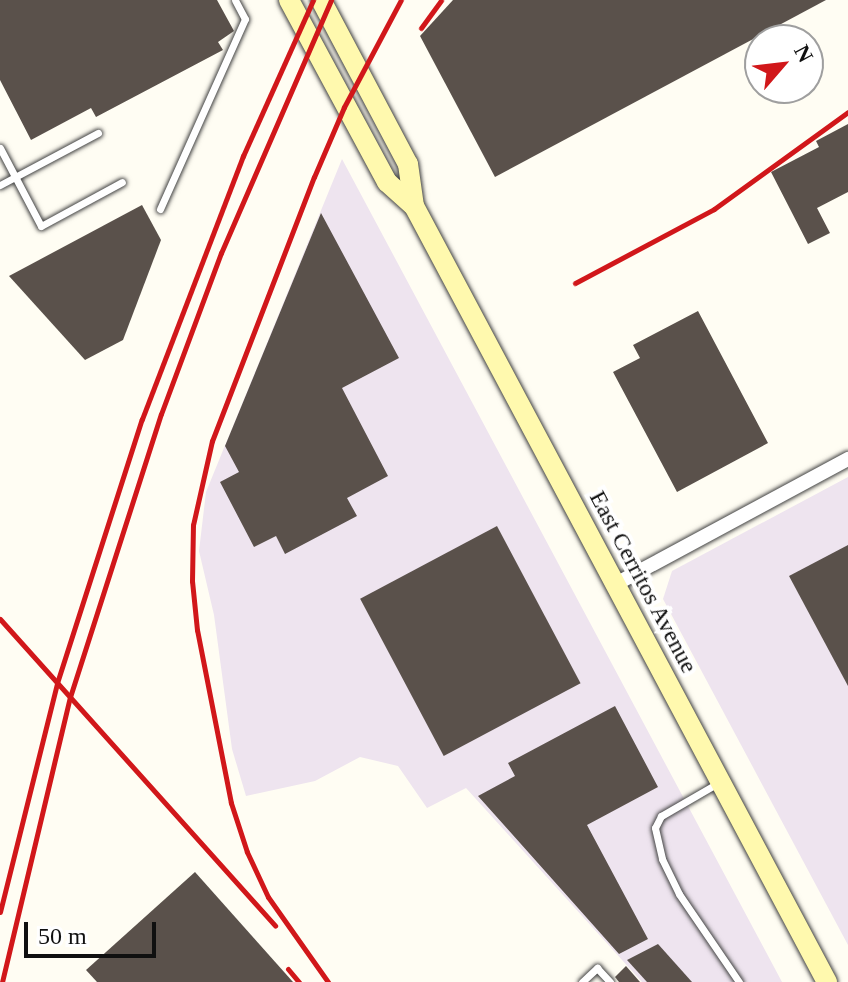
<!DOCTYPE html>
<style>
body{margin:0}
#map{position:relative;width:848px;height:982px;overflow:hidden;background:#fffdf3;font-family:Georgia,serif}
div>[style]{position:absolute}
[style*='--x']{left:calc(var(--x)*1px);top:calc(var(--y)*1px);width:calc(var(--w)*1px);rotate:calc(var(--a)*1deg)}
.industrial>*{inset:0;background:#eee4ef}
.building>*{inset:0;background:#5a514b;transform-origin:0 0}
.roads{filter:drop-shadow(0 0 2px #434343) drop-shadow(0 0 2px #434343)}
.service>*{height:7px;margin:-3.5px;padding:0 3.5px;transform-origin:3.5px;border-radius:3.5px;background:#fff}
.minor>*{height:14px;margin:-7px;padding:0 7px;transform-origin:7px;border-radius:7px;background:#fff}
.secondary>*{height:20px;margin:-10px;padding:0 10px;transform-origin:10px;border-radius:10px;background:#fff9ae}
.rail>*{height:5px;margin:-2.5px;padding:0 2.5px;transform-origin:2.5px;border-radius:2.5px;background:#d1171a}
span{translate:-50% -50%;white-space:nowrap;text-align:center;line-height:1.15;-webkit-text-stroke:8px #fff;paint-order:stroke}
.street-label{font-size:24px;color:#101010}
.north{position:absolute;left:744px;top:24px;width:80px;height:80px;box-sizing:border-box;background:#fff;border:2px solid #9f9f9f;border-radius:50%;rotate:62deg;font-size:22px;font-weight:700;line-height:32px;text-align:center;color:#101010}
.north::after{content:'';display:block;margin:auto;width:28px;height:36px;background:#d1171a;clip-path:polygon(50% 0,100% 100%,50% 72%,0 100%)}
.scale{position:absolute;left:24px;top:922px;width:132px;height:36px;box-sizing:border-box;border:4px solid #101010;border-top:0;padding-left:10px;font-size:24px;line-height:28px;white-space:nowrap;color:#101010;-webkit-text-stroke:6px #fff;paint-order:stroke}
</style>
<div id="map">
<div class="industrial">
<i style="clip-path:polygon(342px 159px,782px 982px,642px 982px,466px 788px,427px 808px,398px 766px,360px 757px,315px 781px,246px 796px,232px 749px,214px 615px,199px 551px,206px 492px)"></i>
<i style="clip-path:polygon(848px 477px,848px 945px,663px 599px,672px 571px)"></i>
</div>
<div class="building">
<i style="clip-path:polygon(0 0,217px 0,234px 31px,218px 42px,223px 50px,96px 117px,91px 108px,31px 140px,0 80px)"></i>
<i style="clip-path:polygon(453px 0,826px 0,495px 177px,420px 36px)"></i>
<i style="clip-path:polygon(848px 124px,848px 192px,817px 208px,830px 233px,808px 244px,771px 172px,819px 147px,816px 141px)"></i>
<i style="clip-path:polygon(142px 205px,161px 240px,123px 340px,85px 360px,9px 276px)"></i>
<i style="clip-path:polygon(321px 213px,399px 358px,342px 388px,388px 476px,347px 498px,357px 516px,285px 554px,276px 536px,254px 547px,220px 482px,239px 472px,225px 446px)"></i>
<i style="clip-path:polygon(698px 311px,768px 443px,677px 492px,613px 372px,640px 358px,633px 345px)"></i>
<i style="left:497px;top:526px;width:178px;height:155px;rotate:62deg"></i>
<i style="clip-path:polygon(848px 545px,848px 686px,789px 576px)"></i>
<i style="clip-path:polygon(615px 706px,658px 787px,587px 825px,648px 939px,619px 954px,478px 796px,515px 776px,508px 763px)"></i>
<i style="clip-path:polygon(195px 872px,293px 982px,97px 982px,86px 970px)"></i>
<i style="clip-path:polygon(658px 944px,692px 982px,647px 982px,627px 960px)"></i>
<i style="clip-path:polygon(626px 966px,640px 982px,619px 982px,615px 977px)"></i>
</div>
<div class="roads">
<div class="service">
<i style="--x:0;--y:148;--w:88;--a:62.3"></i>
<i style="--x:41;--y:226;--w:92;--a:-28.5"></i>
<i style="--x:0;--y:185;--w:111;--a:-28"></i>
<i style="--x:160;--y:209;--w:208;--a:-65.9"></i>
<i style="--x:245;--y:19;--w:21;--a:-118"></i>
<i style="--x:718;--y:783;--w:66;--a:149.9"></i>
<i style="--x:661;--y:816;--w:13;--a:117"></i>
<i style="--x:655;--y:828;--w:32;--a:77"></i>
<i style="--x:662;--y:859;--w:39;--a:64"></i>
<i style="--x:679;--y:894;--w:107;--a:55.7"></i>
<i style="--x:582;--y:982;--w:21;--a:-43"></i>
<i style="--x:597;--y:968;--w:19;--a:47"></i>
</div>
<div class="minor">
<i style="--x:614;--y:585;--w:266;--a:-28.3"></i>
</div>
<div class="secondary">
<i style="--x:289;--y:0;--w:207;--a:61.7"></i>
<i style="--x:387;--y:182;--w:36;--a:42"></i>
<i style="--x:321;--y:0;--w:186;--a:62.1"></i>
<i style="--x:408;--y:164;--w:42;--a:81.9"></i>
<i style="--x:414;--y:206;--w:879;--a:61.98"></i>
</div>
</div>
<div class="rail">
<i style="--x:421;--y:28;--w:34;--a:-54"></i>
<i style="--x:575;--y:283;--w:157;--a:-28"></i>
<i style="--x:714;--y:209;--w:165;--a:-35.9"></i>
<i style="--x:0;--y:619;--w:412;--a:48.1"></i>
<i style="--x:0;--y:912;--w:236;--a:-76"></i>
<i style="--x:57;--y:683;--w:277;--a:-72.2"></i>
<i style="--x:142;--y:419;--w:282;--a:-69"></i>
<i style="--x:243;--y:156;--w:171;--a:-65.8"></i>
<i style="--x:288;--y:969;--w:17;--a:50"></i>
<i style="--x:2;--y:982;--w:293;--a:-76.6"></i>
<i style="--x:70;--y:697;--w:297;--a:-72.2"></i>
<i style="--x:161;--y:414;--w:172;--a:-69.6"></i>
<i style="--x:221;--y:253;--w:276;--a:-66.5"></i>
<i style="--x:328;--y:982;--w:104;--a:-125.2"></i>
<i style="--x:268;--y:897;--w:50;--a:-115"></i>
<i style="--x:247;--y:852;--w:52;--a:-108.1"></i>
<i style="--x:231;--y:803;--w:176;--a:-101.1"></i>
<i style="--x:197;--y:630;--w:49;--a:-95.8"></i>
<i style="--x:192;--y:581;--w:56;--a:-89"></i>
<i style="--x:193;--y:525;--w:86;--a:-77.3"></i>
<i style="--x:212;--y:441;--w:283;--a:-68.9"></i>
<i style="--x:314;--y:177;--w:76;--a:-66.8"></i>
<i style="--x:344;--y:107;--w:121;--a:-62"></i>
</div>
<div class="street-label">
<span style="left:643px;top:582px;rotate:62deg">East Cerritos Avenue</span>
</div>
<div class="north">N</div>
<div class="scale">50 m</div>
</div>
